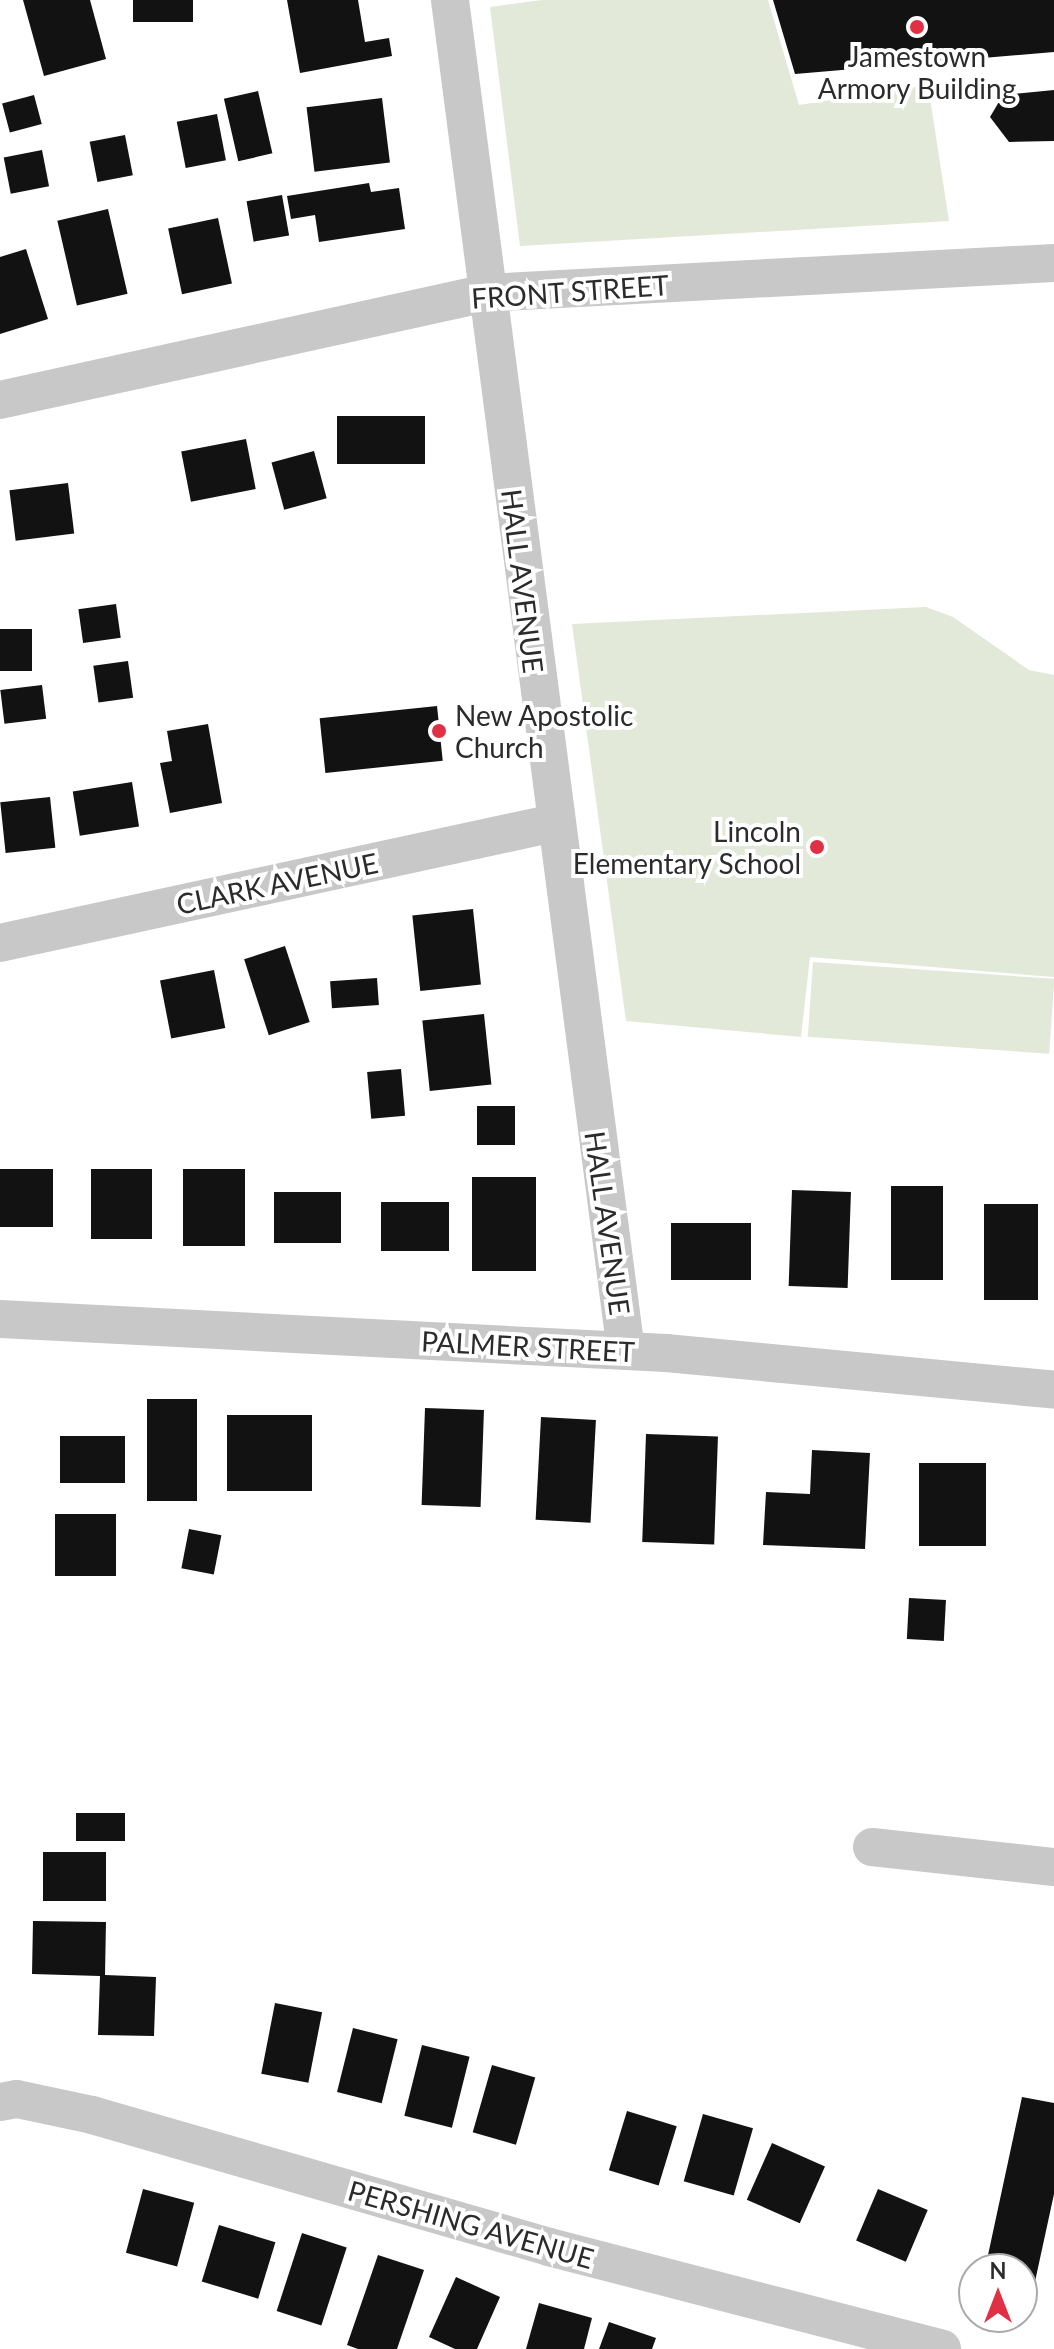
<!DOCTYPE html>
<style>
body{margin:0}
#map{position:relative;width:1054px;height:2349px;overflow:hidden;background:#fff;font-family:Lato,sans-serif}
div>[style]{position:absolute}
[style*='--x']{left:calc(var(--x)*1px);top:calc(var(--y)*1px);width:calc(var(--w)*1px);rotate:calc(var(--a)*1deg)}
.green>*{inset:0;background:#e2e9d9;transform-origin:0 0}
.building>*{inset:0;background:#121212;transform-origin:0 0}
.street>*{height:38px;margin:-19px;padding:0 19px;transform-origin:19px;border-radius:19px;background:#c8c8c8}
.dots>*{width:22px;height:22px;translate:-50% -50%;box-sizing:border-box;border:4px solid #fff;border-radius:50%}
span{translate:-50% -50%;white-space:nowrap;text-align:center;line-height:1.15;-webkit-text-stroke:8px #fff;paint-order:stroke}
.poi-label{font-size:28px;color:#2b2b2b}
.left{translate:0 -50%;text-align:left}
.right{translate:-100% -50%;text-align:right}
.street-label{font-size:28px;color:#2b2b2b}
.north{position:absolute;left:958px;top:2253px;width:80px;height:80px;box-sizing:border-box;background:#fff;border:2px solid #aaa;border-radius:50%;rotate:0deg;font-size:22px;font-weight:700;line-height:32px;text-align:center;color:#2b2b2b}
.north::after{content:'';display:block;margin:auto;width:28px;height:36px;background:#e03043;clip-path:polygon(50% 0,100% 100%,50% 72%,0 100%)}
</style>
<div id="map">
<div class="green">
<i style="clip-path:polygon(542px 0,768px 0,799px 105px,928px 85px,949px 221px,520px 246px,490px 7px)"></i>
<i style="clip-path:polygon(926px 607px,953px 617px,1029px 670px,1054px 675px,1054px 977px,810px 957px,801px 1037px,626px 1021px,572px 624px)"></i>
<i style="left:813px;top:962px;width:242px;height:75px;rotate:4deg"></i>
</div>
<div class="building">
<i style="clip-path:polygon(23px 0,90px 0,106px 59px,44px 76px)"></i>
<i style="left:133px;top:0;width:60px;height:22px"></i>
<i style="clip-path:polygon(287px 0,358px 0,365px 42px,389px 38px,392px 56px,300px 73px)"></i>
<i style="clip-path:polygon(773px 0,1054px 0,1054px 52px,795px 74px)"></i>
<i style="clip-path:polygon(1054px 90px,1054px 141px,1009px 142px,990px 117px,1003px 95px)"></i>
<i style="left:258px;top:91px;width:64px;height:35px;rotate:77deg"></i>
<i style="left:34px;top:95px;width:30px;height:33px;rotate:75deg"></i>
<i style="left:382px;top:98px;width:65px;height:76px;rotate:83deg"></i>
<i style="left:217px;top:114px;width:47px;height:41px;rotate:79deg"></i>
<i style="left:125px;top:135px;width:41px;height:36px;rotate:79deg"></i>
<i style="left:42px;top:150px;width:37px;height:39px;rotate:79deg"></i>
<i style="clip-path:polygon(369px 183px,371px 192px,399px 188px,405px 229px,319px 242px,315px 215px,291px 219px,287px 196px)"></i>
<i style="left:282px;top:195px;width:41px;height:36px;rotate:80deg"></i>
<i style="left:108px;top:209px;width:87px;height:52px;rotate:77deg"></i>
<i style="left:218px;top:218px;width:67px;height:51px;rotate:78deg"></i>
<i style="clip-path:polygon(26px 249px,48px 319px,0 334px,0 257px)"></i>
<i style="left:337px;top:416px;width:88px;height:48px"></i>
<i style="left:246px;top:439px;width:51px;height:66px;rotate:79deg"></i>
<i style="left:314px;top:451px;width:49px;height:44px;rotate:75deg"></i>
<i style="left:68px;top:483px;width:51px;height:59px;rotate:83deg"></i>
<i style="left:116px;top:604px;width:34px;height:38px;rotate:82deg"></i>
<i style="left:0;top:629px;width:32px;height:42px"></i>
<i style="left:128px;top:661px;width:37px;height:35px;rotate:82deg"></i>
<i style="left:42px;top:685px;width:34px;height:42px;rotate:83deg"></i>
<i style="left:437px;top:706px;width:55px;height:118px;rotate:84deg"></i>
<i style="clip-path:polygon(208px 724px,222px 803px,170px 813px,160px 763px,172px 761px,167px 731px)"></i>
<i style="left:132px;top:782px;width:45px;height:60px;rotate:81deg"></i>
<i style="left:50px;top:797px;width:51px;height:50px;rotate:84deg"></i>
<i style="left:473px;top:909px;width:76px;height:61px;rotate:84deg"></i>
<i style="left:285px;top:946px;width:80px;height:43px;rotate:72deg"></i>
<i style="left:214px;top:970px;width:59px;height:55px;rotate:79deg"></i>
<i style="left:377px;top:978px;width:27px;height:47px;rotate:86deg"></i>
<i style="left:484px;top:1014px;width:71px;height:62px;rotate:84deg"></i>
<i style="left:401px;top:1069px;width:47px;height:34px;rotate:85deg"></i>
<i style="left:477px;top:1106px;width:38px;height:39px"></i>
<i style="left:0;top:1169px;width:53px;height:58px"></i>
<i style="left:91px;top:1169px;width:61px;height:70px"></i>
<i style="left:183px;top:1169px;width:62px;height:77px"></i>
<i style="left:472px;top:1177px;width:64px;height:94px"></i>
<i style="left:891px;top:1186px;width:52px;height:94px"></i>
<i style="left:792px;top:1190px;width:59px;height:96px;rotate:2deg"></i>
<i style="left:274px;top:1192px;width:67px;height:51px"></i>
<i style="left:381px;top:1202px;width:68px;height:49px"></i>
<i style="left:984px;top:1204px;width:54px;height:96px"></i>
<i style="left:671px;top:1223px;width:80px;height:57px"></i>
<i style="left:147px;top:1399px;width:50px;height:102px"></i>
<i style="left:425px;top:1408px;width:59px;height:97px;rotate:2deg"></i>
<i style="left:227px;top:1415px;width:85px;height:76px"></i>
<i style="left:541px;top:1417px;width:55px;height:103px;rotate:3deg"></i>
<i style="left:646px;top:1434px;width:72px;height:108px;rotate:2deg"></i>
<i style="left:60px;top:1436px;width:65px;height:47px"></i>
<i style="clip-path:polygon(812px 1450px,870px 1453px,865px 1549px,763px 1545px,766px 1492px,810px 1494px)"></i>
<i style="left:919px;top:1463px;width:67px;height:83px"></i>
<i style="left:55px;top:1514px;width:61px;height:62px"></i>
<i style="left:189px;top:1529px;width:33px;height:40px;rotate:11deg"></i>
<i style="left:909px;top:1598px;width:37px;height:41px;rotate:3deg"></i>
<i style="left:76px;top:1813px;width:49px;height:28px"></i>
<i style="left:43px;top:1852px;width:63px;height:49px"></i>
<i style="clip-path:polygon(33px 1921px,106px 1922px,105px 1975px,156px 1977px,154px 2036px,98px 2035px,100px 1976px,32px 1974px)"></i>
<i style="left:275px;top:2003px;width:48px;height:72px;rotate:11deg"></i>
<i style="left:353px;top:2028px;width:46px;height:66px;rotate:14deg"></i>
<i style="left:422px;top:2045px;width:49px;height:73px;rotate:14deg"></i>
<i style="left:492px;top:2065px;width:45px;height:70px;rotate:16deg"></i>
<i style="clip-path:polygon(1022px 2097px,1054px 2103px,1054px 2194px,1031px 2300px,1022px 2298px,1022px 2269px,985px 2269px)"></i>
<i style="left:627px;top:2111px;width:52px;height:62px;rotate:17deg"></i>
<i style="left:703px;top:2114px;width:52px;height:70px;rotate:16deg"></i>
<i style="left:772px;top:2143px;width:58px;height:62px;rotate:24deg"></i>
<i style="left:143px;top:2189px;width:53px;height:66px;rotate:15deg"></i>
<i style="left:878px;top:2189px;width:54px;height:56px;rotate:23deg"></i>
<i style="left:219px;top:2225px;width:59px;height:59px;rotate:17deg"></i>
<i style="left:302px;top:2233px;width:47px;height:82px;rotate:18deg"></i>
<i style="clip-path:polygon(378px 2255px,424px 2270px,397px 2349px,358px 2349px,347px 2345px)"></i>
<i style="clip-path:polygon(456px 2277px,500px 2297px,477px 2349px,455px 2349px,429px 2337px)"></i>
<i style="clip-path:polygon(539px 2303px,592px 2318px,584px 2349px,526px 2349px)"></i>
<i style="clip-path:polygon(609px 2322px,656px 2338px,652px 2349px,599px 2349px)"></i>
</div>
<div class="street">
<i style="--x:450;--y:0;--w:1362;--a:82.58"></i>
<i style="--x:0;--y:400;--w:497;--a:-12.4"></i>
<i style="--x:485;--y:293;--w:570;--a:-3.02"></i>
<i style="--x:0;--y:943;--w:567;--a:-12.22"></i>
<i style="--x:0;--y:1319;--w:667;--a:2.92"></i>
<i style="--x:666;--y:1353;--w:390;--a:5.4"></i>
<i style="--x:872;--y:1847;--w:183;--a:6.3"></i>
<i style="--x:0;--y:2102;--w:17;--a:-10"></i>
<i style="--x:17;--y:2099;--w:77;--a:12"></i>
<i style="--x:92;--y:2115;--w:476;--a:16.1"></i>
<i style="--x:549;--y:2247;--w:406;--a:14.5"></i>
</div>
<div class="dots">
<i style="left:917px;top:27px;background:#e03043"></i>
<i style="left:439px;top:731px;background:#e03043"></i>
<i style="left:817px;top:847px;background:#e03043"></i>
</div>
<div class="poi-label">
<span style="left:917px;top:72px">Jamestown<br>Armory Building</span>
<span class="left" style="left:455px;top:731px">New Apostolic<br>Church</span>
<span class="right" style="left:801px;top:847px">Lincoln<br>Elementary School</span>
</div>
<div class="street-label">
<span style="left:570px;top:291px;rotate:-4deg">FRONT STREET</span>
<span style="left:523px;top:581px;rotate:83deg">HALL AVENUE</span>
<span style="left:277px;top:883px;rotate:-12deg">CLARK AVENUE</span>
<span style="left:608px;top:1223px;rotate:82deg">HALL AVENUE</span>
<span style="left:528px;top:1346px;rotate:3deg">PALMER STREET</span>
<span style="left:471px;top:2224px;rotate:16deg">PERSHING AVENUE</span>
</div>
<div class="north">N</div>
</div>
